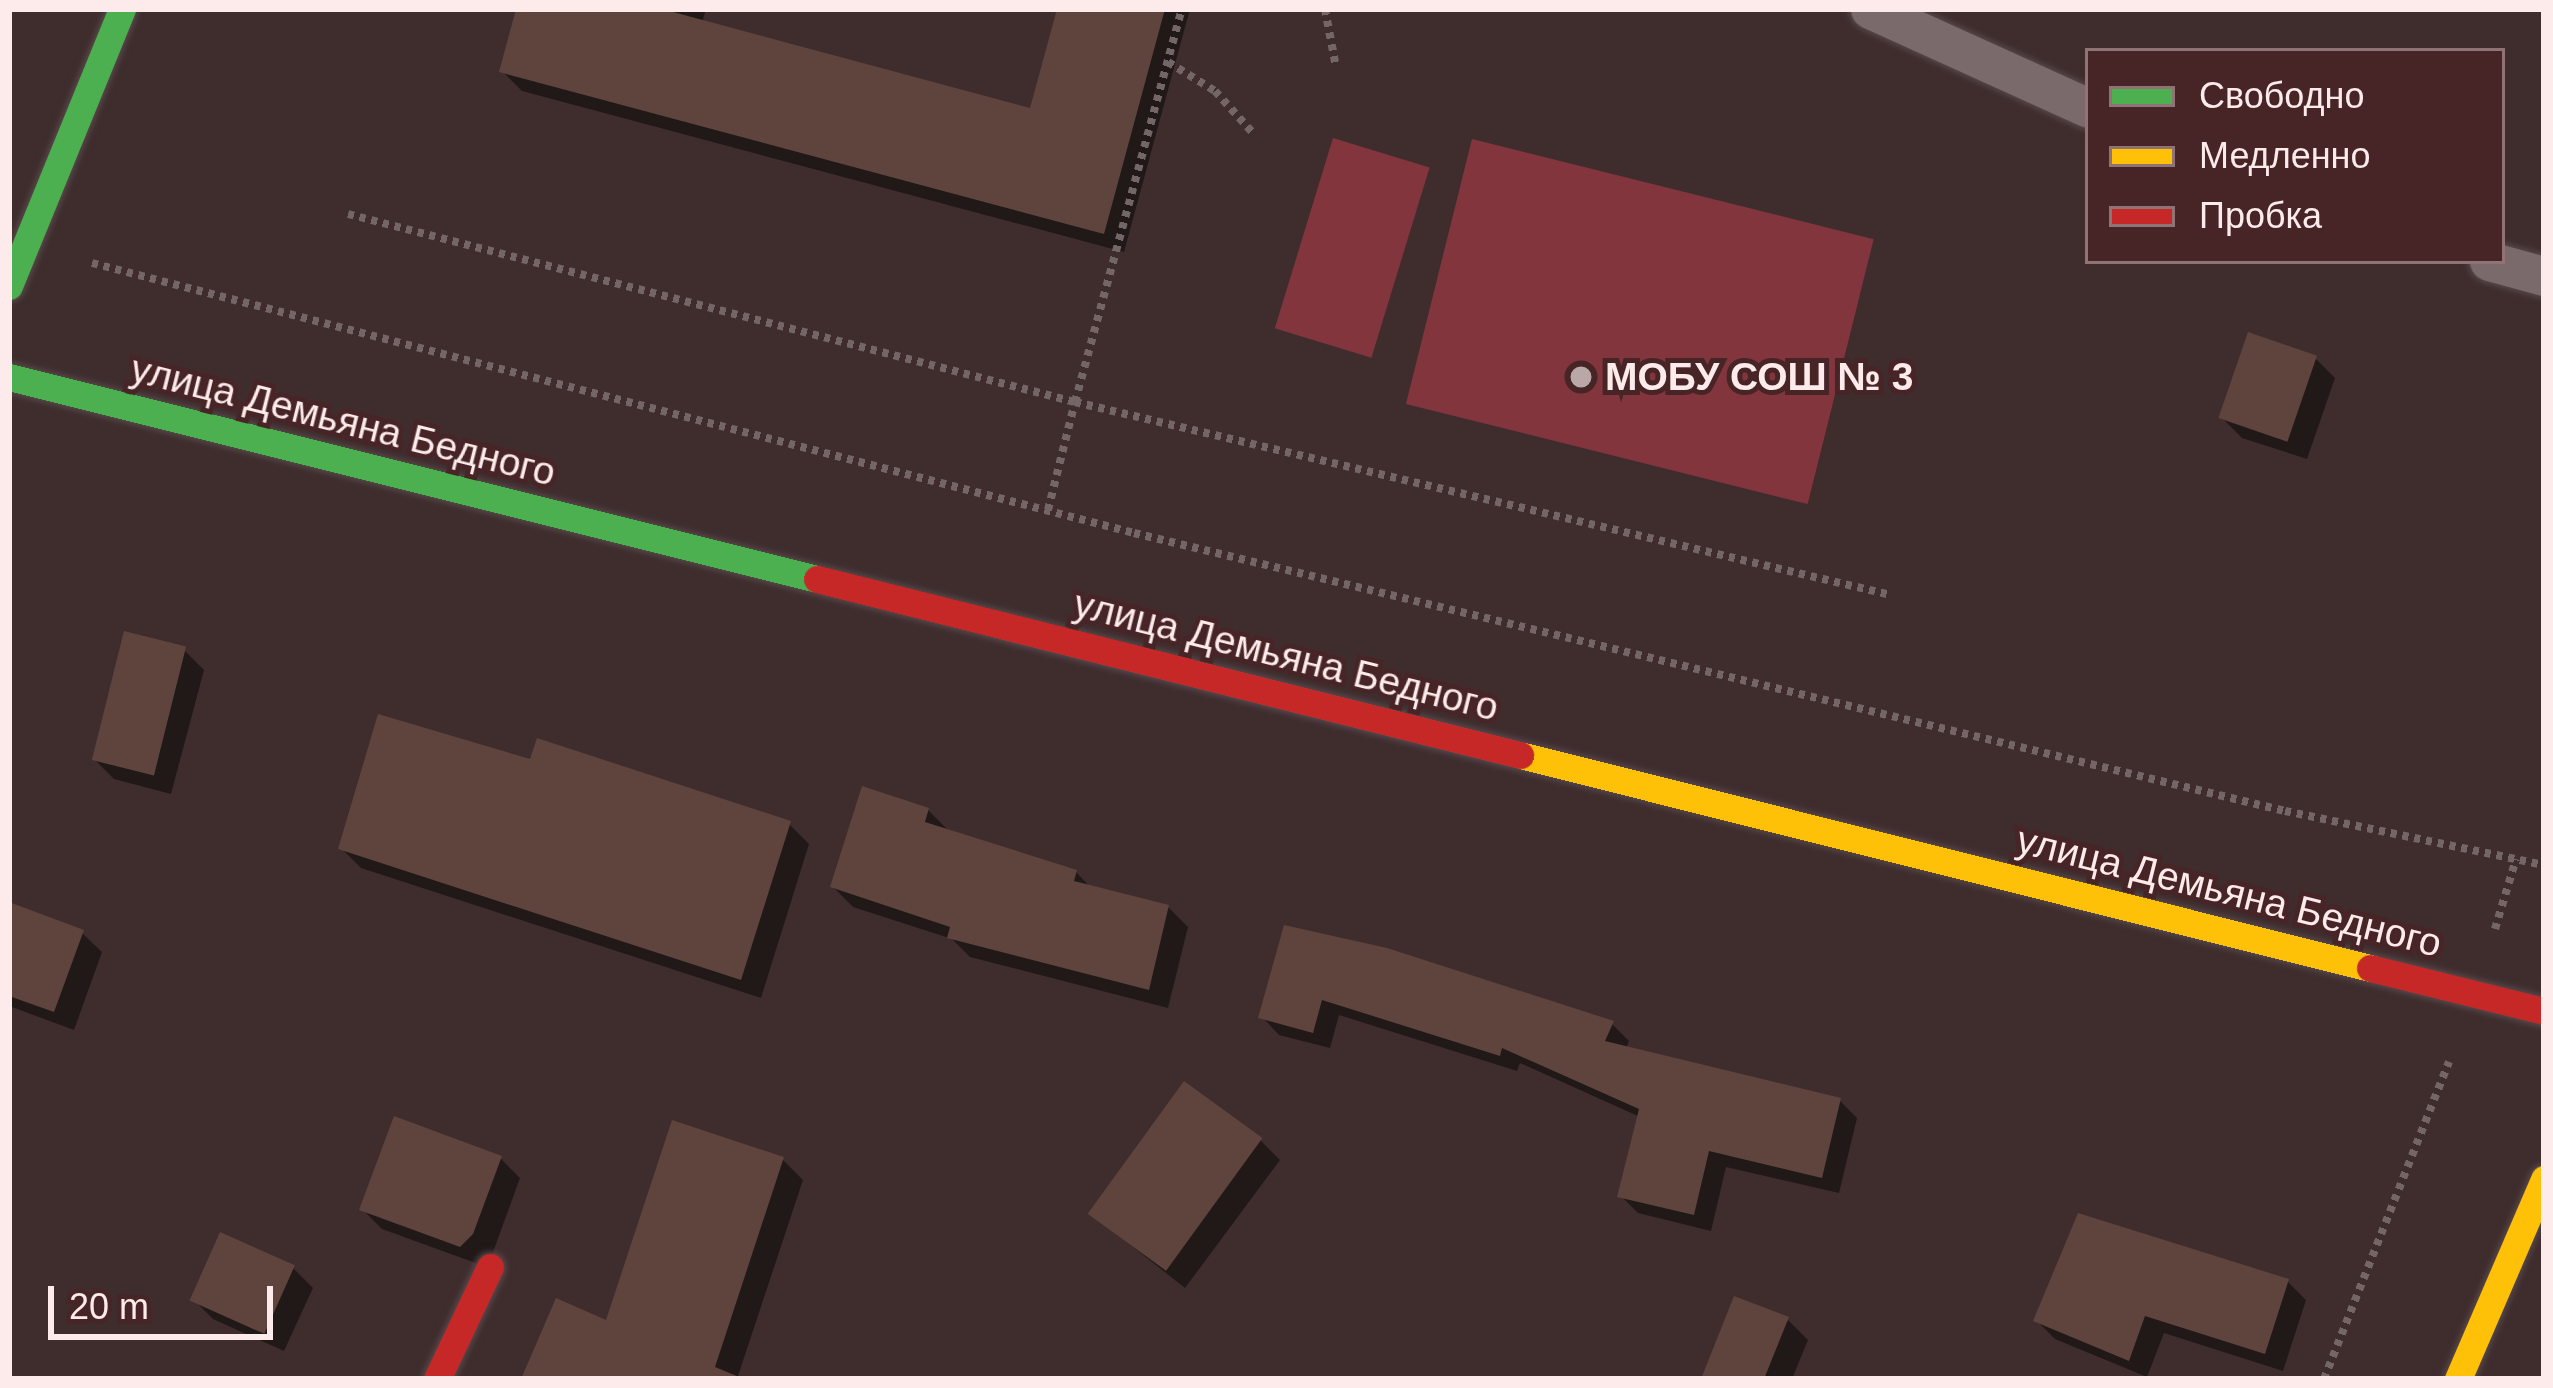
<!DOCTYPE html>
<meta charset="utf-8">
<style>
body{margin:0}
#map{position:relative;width:2553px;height:1388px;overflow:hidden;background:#3f2d2e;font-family:Arial,sans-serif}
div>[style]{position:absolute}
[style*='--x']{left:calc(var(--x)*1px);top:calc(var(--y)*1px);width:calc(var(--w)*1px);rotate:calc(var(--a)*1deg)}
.green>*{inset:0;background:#83353e;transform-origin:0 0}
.shadow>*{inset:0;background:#0007}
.building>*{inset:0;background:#5f433d;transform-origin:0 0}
.path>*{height:8px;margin-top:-4px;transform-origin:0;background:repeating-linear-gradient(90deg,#746666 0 6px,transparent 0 12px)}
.roads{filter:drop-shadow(0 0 3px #58494a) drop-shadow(0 0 3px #58494a)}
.lane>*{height:39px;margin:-19.5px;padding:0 19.5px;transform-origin:19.5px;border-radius:19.5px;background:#7a6a6b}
.fast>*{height:27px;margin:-13.5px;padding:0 13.5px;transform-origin:13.5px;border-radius:13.5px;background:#4caf50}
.slow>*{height:27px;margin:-13.5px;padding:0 13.5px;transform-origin:13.5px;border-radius:13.5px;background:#ffc107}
.jam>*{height:27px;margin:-13.5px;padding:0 13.5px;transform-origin:13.5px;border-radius:13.5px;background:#c62828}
.dots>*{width:33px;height:33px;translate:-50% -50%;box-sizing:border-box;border:6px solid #472527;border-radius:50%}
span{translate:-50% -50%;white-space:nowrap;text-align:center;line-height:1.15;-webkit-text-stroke:10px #472527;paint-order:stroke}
.poi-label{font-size:39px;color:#fdeaea;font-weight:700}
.left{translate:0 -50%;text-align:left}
.street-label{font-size:39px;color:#fdeaea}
.frame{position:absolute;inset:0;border:12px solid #fdeaea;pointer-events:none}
.legend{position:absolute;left:2085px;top:48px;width:420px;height:216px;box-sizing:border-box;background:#472527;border:3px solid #907475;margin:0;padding:15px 21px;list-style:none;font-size:36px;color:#fdeaea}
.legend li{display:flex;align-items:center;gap:24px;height:60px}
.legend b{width:60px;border:3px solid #907475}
.scale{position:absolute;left:48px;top:1286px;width:225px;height:54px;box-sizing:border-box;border:6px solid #fdeaea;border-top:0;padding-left:15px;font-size:36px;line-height:42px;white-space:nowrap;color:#fdeaea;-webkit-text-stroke:9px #472527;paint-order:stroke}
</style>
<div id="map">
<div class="green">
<i style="left:1333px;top:138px;width:101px;height:199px;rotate:17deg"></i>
<i style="left:1472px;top:139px;width:414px;height:273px;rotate:14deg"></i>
</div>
<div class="shadow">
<i style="clip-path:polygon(519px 9px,706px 9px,702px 23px,1032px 111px,1060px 9px,1190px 9px,1124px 252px,522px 91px,502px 71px)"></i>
<i style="clip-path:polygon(2315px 358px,2335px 378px,2307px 459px,2242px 438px,2222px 418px)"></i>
<i style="clip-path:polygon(184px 650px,204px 670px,171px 794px,114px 779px,94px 759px)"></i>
<i style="clip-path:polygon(532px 763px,789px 824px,809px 844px,761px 998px,361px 868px,341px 848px)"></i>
<i style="clip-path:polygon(928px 810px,948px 830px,1076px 872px,1092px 889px,1168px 907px,1188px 927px,1168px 1008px,970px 957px,952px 939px,853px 907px,833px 887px)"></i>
<i style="clip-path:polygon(9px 905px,82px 933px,102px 952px,74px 1030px,9px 1006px)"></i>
<i style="clip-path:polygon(1286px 928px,1612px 1024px,1629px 1041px,1626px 1049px,1840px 1101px,1857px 1118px,1839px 1193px,1726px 1167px,1711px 1231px,1638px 1213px,1621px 1196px,1640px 1117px,1520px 1063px,1517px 1071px,1339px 1015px,1330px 1048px,1279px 1035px,1262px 1017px)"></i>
<i style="clip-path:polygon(1260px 1140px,1280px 1160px,1185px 1288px,1090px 1213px)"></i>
<i style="clip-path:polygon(500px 1158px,520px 1178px,492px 1255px,481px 1265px,382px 1229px,362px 1209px)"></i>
<i style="clip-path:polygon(783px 1160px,803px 1180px,737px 1379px,522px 1379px,608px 1324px)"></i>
<i style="clip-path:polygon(293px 1268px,313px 1288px,284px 1351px,213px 1319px,193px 1299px)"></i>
<i style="clip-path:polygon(2287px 1281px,2306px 1300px,2283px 1371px,2164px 1333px,2147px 1377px,2055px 1339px,2036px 1320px)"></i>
<i style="clip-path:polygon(1788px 1320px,1808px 1340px,1792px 1379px,1704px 1379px)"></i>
</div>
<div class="building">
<i style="clip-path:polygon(516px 9px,662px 9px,1030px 108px,1057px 9px,1165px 9px,1104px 234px,499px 72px)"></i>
<i style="left:2248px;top:332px;width:73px;height:91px;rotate:19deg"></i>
<i style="left:124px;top:631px;width:64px;height:133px;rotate:14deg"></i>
<i style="clip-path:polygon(378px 714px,530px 759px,537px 738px,791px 821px,741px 980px,338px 849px)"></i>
<i style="clip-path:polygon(862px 786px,929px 808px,925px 822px,1077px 870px,1074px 881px,1169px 905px,1149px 990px,947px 938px,950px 927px,830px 887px)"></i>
<i style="clip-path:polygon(9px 902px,84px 930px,54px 1012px,9px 996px)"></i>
<i style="clip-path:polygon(1284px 925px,1387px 948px,1614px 1021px,1605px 1041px,1841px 1098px,1822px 1178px,1709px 1151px,1694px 1215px,1617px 1197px,1639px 1109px,1502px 1048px,1500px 1056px,1322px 1000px,1313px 1033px,1258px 1018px)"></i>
<i style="left:1184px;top:1081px;width:97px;height:164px;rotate:36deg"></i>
<i style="clip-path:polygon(394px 1116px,502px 1156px,473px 1234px,460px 1247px,359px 1210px)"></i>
<i style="clip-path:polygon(672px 1120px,784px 1157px,715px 1367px,744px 1379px,521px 1379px,556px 1298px,606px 1320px)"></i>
<i style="clip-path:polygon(2078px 1213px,2289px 1279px,2265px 1354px,2145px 1316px,2129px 1361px,2033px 1321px)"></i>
<i style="left:220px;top:1232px;width:82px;height:75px;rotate:24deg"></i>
<i style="clip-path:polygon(1734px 1296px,1789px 1317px,1764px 1379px,1701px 1379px)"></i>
</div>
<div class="path">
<i style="--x:1325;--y:9;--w:59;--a:79.3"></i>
<i style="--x:1168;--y:62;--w:55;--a:31.7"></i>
<i style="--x:1215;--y:91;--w:57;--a:47.9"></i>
<i style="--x:348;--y:214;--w:751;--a:14.5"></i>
<i style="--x:1075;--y:402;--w:407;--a:-74.8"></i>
<i style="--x:92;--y:263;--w:1076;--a:14.53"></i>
<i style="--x:1134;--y:533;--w:1184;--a:13.58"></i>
<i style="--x:2285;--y:811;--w:265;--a:11.8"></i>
<i style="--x:1048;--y:510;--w:111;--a:-76"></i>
<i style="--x:1075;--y:402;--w:839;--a:13.31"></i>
<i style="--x:2495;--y:929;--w:73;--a:-73.3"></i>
<i style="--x:2324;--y:1379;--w:341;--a:-68.5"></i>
</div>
<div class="roads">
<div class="lane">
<i style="--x:1870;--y:9;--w:239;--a:24.4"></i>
<i style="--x:2489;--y:261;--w:57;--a:15.3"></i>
</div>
<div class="fast">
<i style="--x:9;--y:286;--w:299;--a:-67.8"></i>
<i style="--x:9;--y:377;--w:833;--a:14.04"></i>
</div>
<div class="slow">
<i style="--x:1520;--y:755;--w:876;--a:14.07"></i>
<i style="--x:2458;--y:1379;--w:218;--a:-66.7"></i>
</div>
<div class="jam">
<i style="--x:817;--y:579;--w:725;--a:14.06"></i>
<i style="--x:2370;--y:968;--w:179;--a:13.9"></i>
<i style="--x:437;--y:1379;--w:124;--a:-64.7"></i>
</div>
</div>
<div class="dots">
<i style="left:1581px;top:377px;background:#baa8a8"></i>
</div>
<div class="poi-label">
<span class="left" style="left:1605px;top:377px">МОБУ СОШ № 3</span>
</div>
<div class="street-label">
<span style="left:343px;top:421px;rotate:14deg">улица Демьяна Бедного</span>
<span style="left:1286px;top:656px;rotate:14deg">улица Демьяна Бедного</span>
<span style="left:2229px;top:892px;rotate:14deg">улица Демьяна Бедного</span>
</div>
<div class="frame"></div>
<ul class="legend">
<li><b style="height:15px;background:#4caf50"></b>Свободно</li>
<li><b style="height:15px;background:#ffc107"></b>Медленно</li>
<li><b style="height:15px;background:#c62828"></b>Пробка</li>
</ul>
<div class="scale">20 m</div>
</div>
